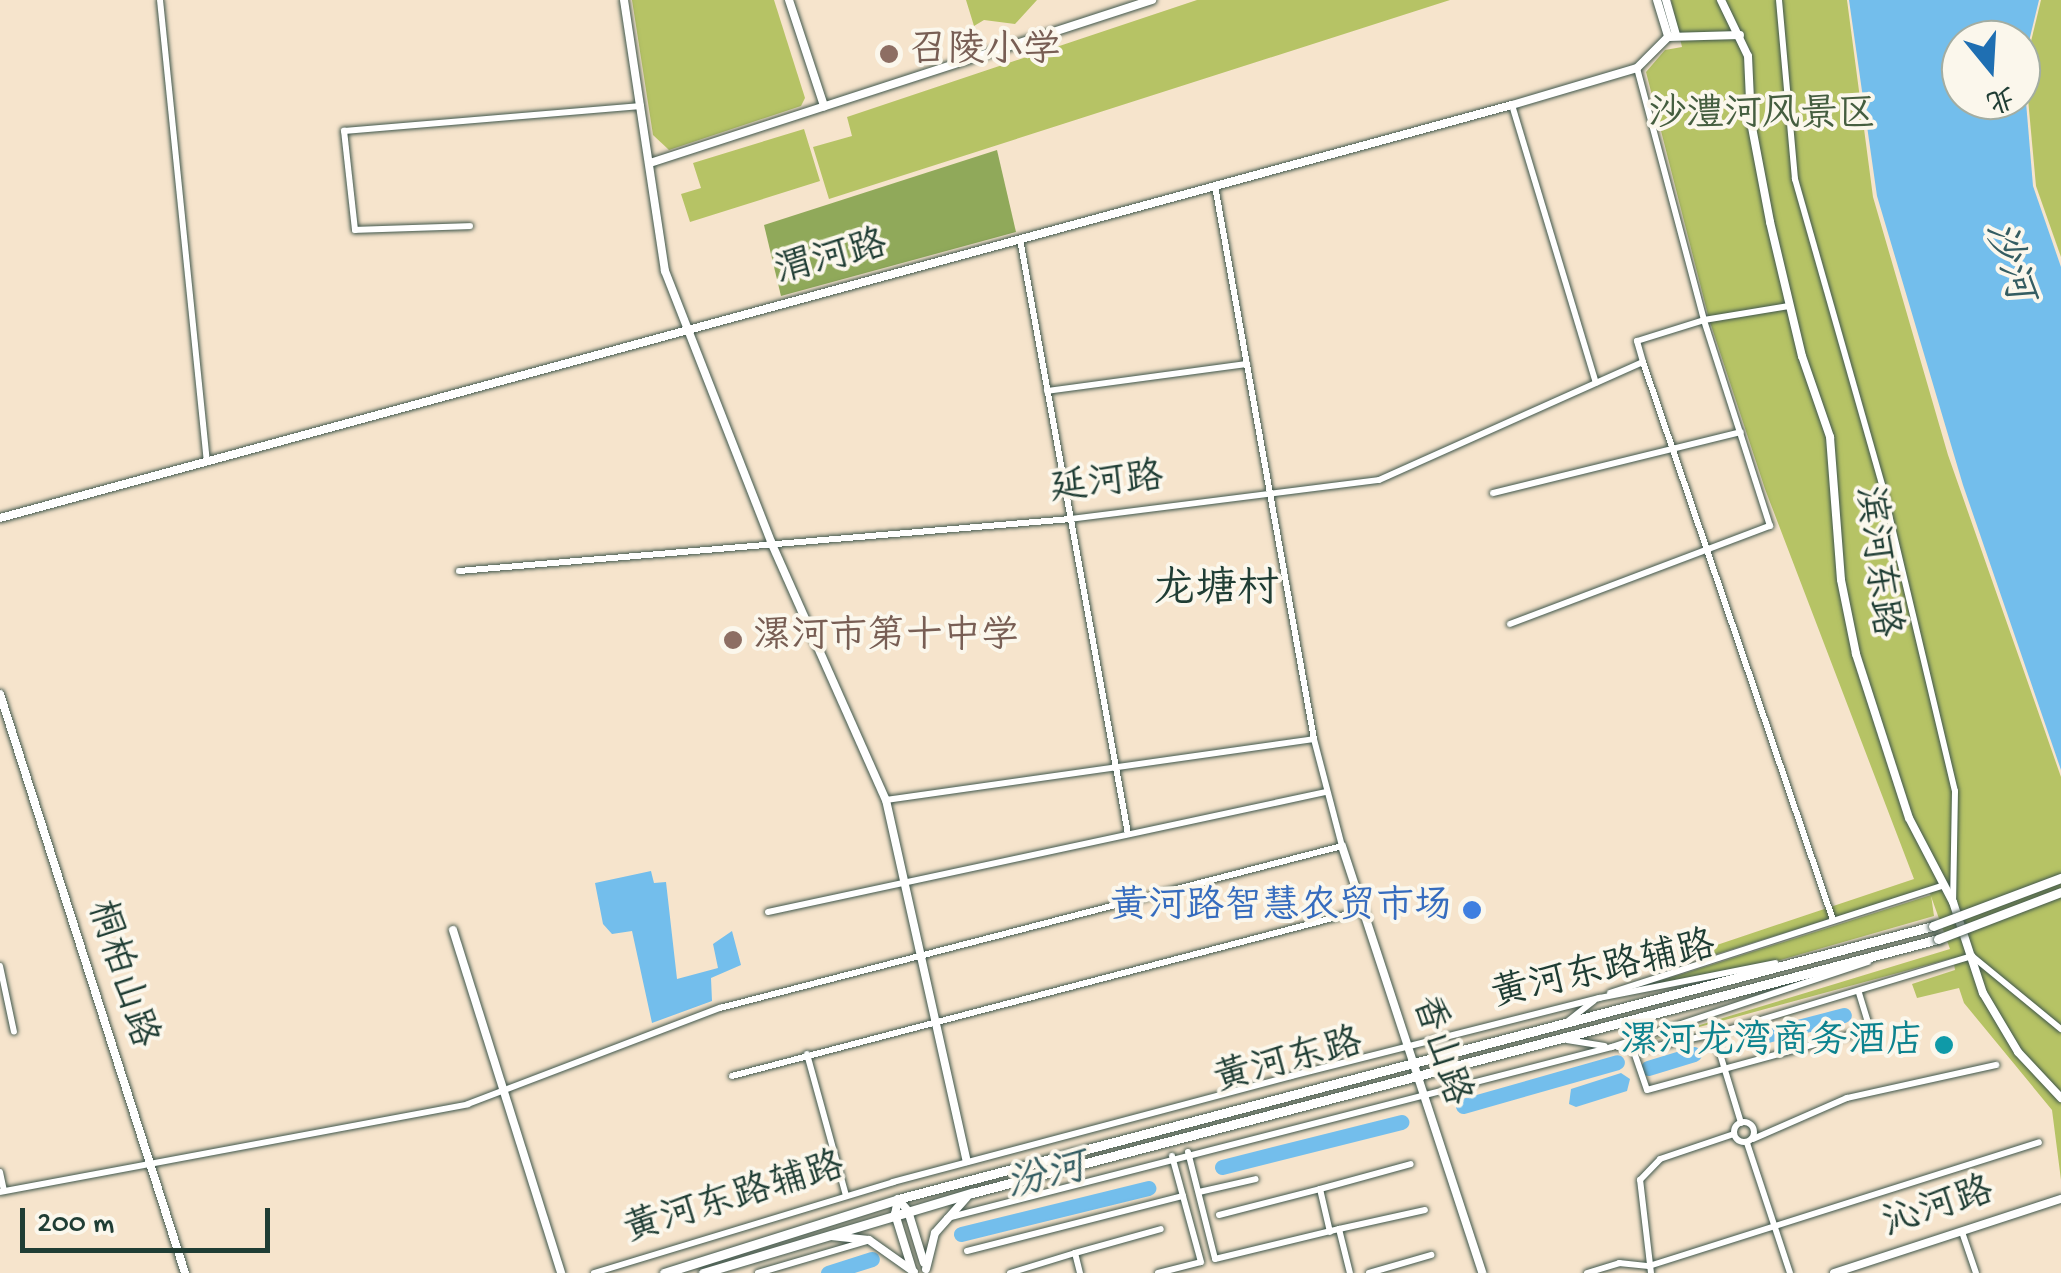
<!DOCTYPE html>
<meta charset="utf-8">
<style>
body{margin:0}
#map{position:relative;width:2061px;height:1273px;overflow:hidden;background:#f6e4cc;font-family:"Gochi Hand","LXGW WenKai TC",sans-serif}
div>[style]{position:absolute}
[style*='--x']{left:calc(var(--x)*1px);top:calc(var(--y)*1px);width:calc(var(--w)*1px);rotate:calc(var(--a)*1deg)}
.green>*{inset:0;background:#b6c365}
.forest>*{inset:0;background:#90a95a}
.water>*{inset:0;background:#73beec}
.river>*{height:15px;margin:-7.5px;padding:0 7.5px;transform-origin:7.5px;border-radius:7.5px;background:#73beec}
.roads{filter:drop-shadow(0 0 2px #3f564b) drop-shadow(0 0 2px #3f564b)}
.minor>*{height:6px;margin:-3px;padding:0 3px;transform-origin:3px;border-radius:3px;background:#fff}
.minor>.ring{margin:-3px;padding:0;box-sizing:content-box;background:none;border:6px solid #fff;border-radius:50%}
.tertiary>*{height:8px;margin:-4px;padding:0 4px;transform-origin:4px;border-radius:4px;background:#fff}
.secondary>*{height:9px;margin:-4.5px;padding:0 4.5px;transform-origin:4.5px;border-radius:4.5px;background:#fff}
.bridges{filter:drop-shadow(0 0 2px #3f564b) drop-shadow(0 0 2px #3f564b)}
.secondary-bridge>*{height:9px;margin:-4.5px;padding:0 4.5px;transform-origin:4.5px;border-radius:4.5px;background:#fff}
.dots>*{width:28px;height:28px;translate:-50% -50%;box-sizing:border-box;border:5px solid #fbf7ec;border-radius:50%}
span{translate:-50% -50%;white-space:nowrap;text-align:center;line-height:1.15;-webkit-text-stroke:8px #fbf7ec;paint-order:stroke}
.education-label{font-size:38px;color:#785e54}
.left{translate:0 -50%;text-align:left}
.park-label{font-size:38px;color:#455e40}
.street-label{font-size:38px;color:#1f3d34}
.shop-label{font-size:38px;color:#366cbe}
.right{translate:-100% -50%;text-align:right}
.culture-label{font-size:38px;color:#0d838f}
.water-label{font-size:40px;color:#345d62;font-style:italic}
.quarter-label{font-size:42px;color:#1f3d34}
.north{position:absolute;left:1941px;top:20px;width:100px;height:100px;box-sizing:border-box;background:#fbf7ec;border:2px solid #a3ada2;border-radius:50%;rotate:162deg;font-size:28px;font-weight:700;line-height:40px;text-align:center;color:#1f3d34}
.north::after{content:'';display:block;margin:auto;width:35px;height:45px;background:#1f6fb2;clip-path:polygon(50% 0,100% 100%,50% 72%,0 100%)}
.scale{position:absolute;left:20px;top:1208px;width:250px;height:45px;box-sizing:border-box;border:5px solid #1f3d34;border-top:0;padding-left:12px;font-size:30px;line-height:35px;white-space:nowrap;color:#1f3d34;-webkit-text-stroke:8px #fbf7ec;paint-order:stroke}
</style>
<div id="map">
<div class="green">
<i style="clip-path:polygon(632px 0,774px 0,805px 98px,801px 106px,669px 150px,653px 135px)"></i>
<i style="clip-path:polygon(966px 0,1037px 0,1015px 24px,984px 20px,974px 26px)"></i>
<i style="clip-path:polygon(1197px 0,1450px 0,829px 199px,813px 147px,852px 136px,847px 117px)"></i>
<i style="clip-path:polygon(1671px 0,1847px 0,1873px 197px,1948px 455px,2061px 777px,2061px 1180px,2052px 1110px,1964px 1003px,1959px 988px,1917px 998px,1912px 984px,1955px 970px,1953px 958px,1644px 1042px,1950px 949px,1928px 888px,1698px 960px,1696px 952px,1914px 879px,1765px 489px,1709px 319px,1646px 72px,1665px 50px,1682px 47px)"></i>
<i style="clip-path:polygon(2041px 0,2061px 0,2061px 257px,2036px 186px,2025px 66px)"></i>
<i style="clip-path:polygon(804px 129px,820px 181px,690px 222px,681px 194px,701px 188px,693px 163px)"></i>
<i style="clip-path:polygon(1931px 895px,1934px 916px,1770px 963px,1629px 991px)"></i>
</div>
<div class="forest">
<i style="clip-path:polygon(997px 150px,1016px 232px,781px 296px,764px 225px)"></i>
</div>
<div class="water">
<i style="clip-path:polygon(evenodd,1849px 0,2039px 0,2023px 66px,2033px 186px,2061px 267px,2061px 770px,1963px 485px,1877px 196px,1849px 0,2021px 40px,2021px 100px,1961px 100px,1961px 40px,2021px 40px)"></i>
<i style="clip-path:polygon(651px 871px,654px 883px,666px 882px,677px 979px,718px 968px,713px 944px,732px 931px,741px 965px,711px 978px,712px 1001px,652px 1023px,632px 931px,612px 934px,603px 924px,595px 883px)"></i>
<i style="clip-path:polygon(1621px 1073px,1630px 1079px,1627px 1091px,1576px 1107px,1569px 1104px,1571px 1089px)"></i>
</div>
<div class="river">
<i style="--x:1748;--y:1040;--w:99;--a:-14.6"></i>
<i style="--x:1648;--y:1068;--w:48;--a:-16.9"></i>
<i style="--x:1463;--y:1106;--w:160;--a:-15.9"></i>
<i style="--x:1222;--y:1167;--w:185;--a:-14.1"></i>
<i style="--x:961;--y:1234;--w:193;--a:-13.8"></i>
<i style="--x:828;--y:1273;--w:46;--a:-17.7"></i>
</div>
<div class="roads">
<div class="minor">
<i style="--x:160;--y:0;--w:462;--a:84.2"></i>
<i style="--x:1779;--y:0;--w:180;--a:84.9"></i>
<i style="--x:1795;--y:179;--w:318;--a:74.1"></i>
<i style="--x:1882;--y:485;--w:315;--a:76.6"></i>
<i style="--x:1955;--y:791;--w:111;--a:91"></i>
<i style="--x:1512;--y:105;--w:290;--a:73.2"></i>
<i style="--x:470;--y:226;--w:115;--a:178"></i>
<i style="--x:355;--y:230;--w:100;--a:-96.3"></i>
<i style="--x:344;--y:131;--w:298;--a:-4.8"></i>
<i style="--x:1020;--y:239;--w:605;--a:79.71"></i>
<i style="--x:1643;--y:362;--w:589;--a:71.2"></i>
<i style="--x:1047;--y:391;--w:202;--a:-7.7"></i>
<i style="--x:1493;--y:493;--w:255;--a:-13.8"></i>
<i style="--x:459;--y:571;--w:613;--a:-4.86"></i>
<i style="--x:1070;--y:519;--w:311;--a:-7.2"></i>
<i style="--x:1379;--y:480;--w:289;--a:-24.1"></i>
<i style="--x:1643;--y:362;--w:22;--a:-106"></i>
<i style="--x:1637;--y:341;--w:70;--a:-17.4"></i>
<i style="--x:1704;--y:320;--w:86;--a:-9.4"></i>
<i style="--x:1510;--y:624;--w:278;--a:-20.7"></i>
<i style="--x:1770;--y:526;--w:216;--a:-107.8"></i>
<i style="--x:1704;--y:320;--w:261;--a:-104.9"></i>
<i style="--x:886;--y:800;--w:432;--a:-8.1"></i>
<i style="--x:768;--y:912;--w:571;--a:-12.14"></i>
<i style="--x:0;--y:966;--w:67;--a:78"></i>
<i style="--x:1610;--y:993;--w:349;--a:-17.9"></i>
<i style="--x:1568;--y:1021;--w:33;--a:-38"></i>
<i style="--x:1714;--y:1034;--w:93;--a:73.1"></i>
<i style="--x:1567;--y:1040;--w:38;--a:9"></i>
<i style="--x:1618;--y:1047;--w:26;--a:4"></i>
<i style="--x:1644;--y:1049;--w:72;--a:-12.1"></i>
<i style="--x:1714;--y:1034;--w:270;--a:-16.8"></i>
<i style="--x:1972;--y:956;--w:115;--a:39.4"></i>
<i style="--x:1633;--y:1049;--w:43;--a:71.1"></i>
<i style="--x:1647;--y:1090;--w:231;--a:-15.3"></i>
<i style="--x:1870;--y:1029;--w:39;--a:-107"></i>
<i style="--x:807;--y:1054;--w:147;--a:74.6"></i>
<i style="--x:732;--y:1076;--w:652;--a:-14.74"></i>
<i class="ring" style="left:1734px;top:1122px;width:14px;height:14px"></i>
<i style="--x:1753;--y:1139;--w:103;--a:-23.6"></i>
<i style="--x:1847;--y:1098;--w:153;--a:-12.5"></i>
<i style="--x:1747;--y:1143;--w:137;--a:71.7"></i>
<i style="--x:1188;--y:1152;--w:110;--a:75.8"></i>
<i style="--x:1215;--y:1259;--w:128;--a:-13.6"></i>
<i style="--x:1339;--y:1229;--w:45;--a:76"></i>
<i style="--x:0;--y:1172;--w:19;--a:78"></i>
<i style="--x:1320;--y:1189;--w:94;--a:-15.4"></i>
<i style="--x:0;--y:1192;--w:476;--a:-10.6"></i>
<i style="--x:468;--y:1104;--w:270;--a:-20.9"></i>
<i style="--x:720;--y:1008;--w:643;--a:-14.6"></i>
<i style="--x:1342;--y:846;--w:111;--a:-104.7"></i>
<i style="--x:1314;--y:739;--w:562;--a:-100.15"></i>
<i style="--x:1199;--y:1192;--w:58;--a:-12.8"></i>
<i style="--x:1219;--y:1215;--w:104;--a:-14.4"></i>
<i style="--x:1320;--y:1189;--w:44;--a:76.9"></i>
<i style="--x:947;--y:1218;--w:687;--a:-14.42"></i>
<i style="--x:1612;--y:1047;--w:270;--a:-18.4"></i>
<i style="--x:1339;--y:1229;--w:88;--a:-12.5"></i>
<i style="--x:1962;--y:1232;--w:43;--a:71.1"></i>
<i style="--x:967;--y:1251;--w:223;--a:-14.3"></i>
<i style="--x:1075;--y:1253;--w:89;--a:-15.6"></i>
<i style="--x:594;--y:1273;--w:313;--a:-16.9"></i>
<i style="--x:893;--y:1182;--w:412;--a:-14.9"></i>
<i style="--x:1291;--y:1076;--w:318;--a:-14.2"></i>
<i style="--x:1599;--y:998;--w:180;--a:-11.2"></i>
<i style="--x:758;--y:1273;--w:114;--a:-16.4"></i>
<i style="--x:1010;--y:1273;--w:68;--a:-17.1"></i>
<i style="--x:1075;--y:1253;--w:21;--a:76"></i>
<i style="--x:1158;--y:1273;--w:44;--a:-14.3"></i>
<i style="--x:1201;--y:1262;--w:110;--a:-105.3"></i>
<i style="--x:1369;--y:1273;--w:65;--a:-16.2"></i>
<i style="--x:1587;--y:1273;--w:34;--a:-17"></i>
<i style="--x:1619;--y:1263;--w:30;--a:6"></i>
<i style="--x:1649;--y:1266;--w:409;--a:-17.6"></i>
<i style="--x:1651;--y:1273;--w:94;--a:-96.7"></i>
<i style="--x:1640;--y:1180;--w:29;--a:-46"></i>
<i style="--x:1660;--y:1159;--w:78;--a:-18.7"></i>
</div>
<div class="tertiary">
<i style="--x:624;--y:0;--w:274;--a:81.4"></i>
<i style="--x:665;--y:271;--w:291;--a:68.6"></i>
<i style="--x:771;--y:542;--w:282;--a:66"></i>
<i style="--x:886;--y:800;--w:370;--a:77.4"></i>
<i style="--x:789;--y:0;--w:112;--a:71.7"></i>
<i style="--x:1657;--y:0;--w:39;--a:73"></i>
<i style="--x:1666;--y:0;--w:37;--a:74"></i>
<i style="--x:1721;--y:0;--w:62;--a:64.3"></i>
<i style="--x:1748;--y:56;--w:66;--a:87.4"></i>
<i style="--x:1751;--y:122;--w:102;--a:79.2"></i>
<i style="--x:1770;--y:222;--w:138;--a:76.6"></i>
<i style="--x:1802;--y:356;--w:86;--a:70.9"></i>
<i style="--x:1830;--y:437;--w:143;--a:85.6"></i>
<i style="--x:1841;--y:580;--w:76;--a:78.5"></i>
<i style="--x:1856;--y:654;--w:172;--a:72.1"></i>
<i style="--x:1909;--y:818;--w:95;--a:62.4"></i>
<i style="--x:1953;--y:902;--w:96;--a:71.8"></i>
<i style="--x:1983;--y:993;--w:69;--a:59.3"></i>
<i style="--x:2018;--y:1052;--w:63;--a:46.9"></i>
<i style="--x:650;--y:163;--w:528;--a:-17.99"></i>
<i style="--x:0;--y:518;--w:1567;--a:-15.28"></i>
<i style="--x:1512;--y:105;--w:130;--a:-16.5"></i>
<i style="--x:1637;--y:68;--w:44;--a:-45"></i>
<i style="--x:1668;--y:37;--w:72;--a:-1.6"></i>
<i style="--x:0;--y:694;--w:608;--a:72.28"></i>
<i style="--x:1342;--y:846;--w:449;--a:71.8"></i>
<i style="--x:453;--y:930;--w:360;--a:72.5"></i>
<i style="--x:898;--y:1199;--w:16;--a:50"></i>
<i style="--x:908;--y:1211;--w:54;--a:72.9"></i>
<i style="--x:898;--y:1199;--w:15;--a:101"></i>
<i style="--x:895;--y:1214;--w:61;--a:72.8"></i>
<i style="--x:831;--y:1236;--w:38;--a:6"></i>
<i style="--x:869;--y:1240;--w:55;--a:35.4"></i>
<i style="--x:926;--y:1269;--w:37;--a:-76"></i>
<i style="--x:935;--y:1233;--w:48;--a:-48.4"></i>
<i style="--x:1834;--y:1273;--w:239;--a:-18.1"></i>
</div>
<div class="secondary">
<i style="--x:664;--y:1273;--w:245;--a:-17.5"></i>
<i style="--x:898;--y:1199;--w:1070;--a:-14.78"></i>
<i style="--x:703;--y:1273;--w:281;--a:-16.6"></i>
<i style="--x:972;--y:1193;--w:999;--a:-14.73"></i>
</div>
</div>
<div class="bridges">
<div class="secondary-bridge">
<i style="--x:1933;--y:926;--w:137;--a:-20.6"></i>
<i style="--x:1938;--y:939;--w:132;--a:-20.9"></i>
</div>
</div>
<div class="dots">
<i style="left:889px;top:54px;background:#8d6e63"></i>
<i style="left:733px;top:640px;background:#8d6e63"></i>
<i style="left:1472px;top:910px;background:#3f7fe0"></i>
<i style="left:1944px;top:1045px;background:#0f9aa8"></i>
</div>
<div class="education-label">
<span class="left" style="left:909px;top:54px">召陵小学</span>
<span class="left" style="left:753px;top:640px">漯河市第十中学</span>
</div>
<div class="park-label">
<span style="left:1762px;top:118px">沙澧河风景区</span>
</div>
<div class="street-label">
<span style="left:832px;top:261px;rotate:-15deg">渭河路</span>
<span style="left:1107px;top:486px;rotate:-6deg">延河路</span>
<span style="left:1874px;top:562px;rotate:83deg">滨河东路</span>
<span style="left:1604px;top:973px;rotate:-13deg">黄河东路辅路</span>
<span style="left:119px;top:975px;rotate:72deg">桐柏山路</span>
<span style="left:1438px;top:1051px;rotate:72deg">香山路</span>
<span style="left:1289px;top:1064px;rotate:-15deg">黄河东路</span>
<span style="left:735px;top:1201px;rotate:-17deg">黄河东路辅路</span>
<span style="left:1939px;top:1210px;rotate:-18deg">沁河路</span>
</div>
<div class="shop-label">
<span class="right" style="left:1452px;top:910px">黄河路智慧农贸市场</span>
</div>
<div class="culture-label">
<span class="right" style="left:1924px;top:1045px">漯河龙湾商务酒店</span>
</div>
<div class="water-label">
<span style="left:2006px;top:262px;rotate:72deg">沙河</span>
<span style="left:1047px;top:1179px;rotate:-14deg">汾河</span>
</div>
<div class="quarter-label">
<span style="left:1216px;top:593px">龙塘村</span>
</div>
<div class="north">北</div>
<div class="scale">200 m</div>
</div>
